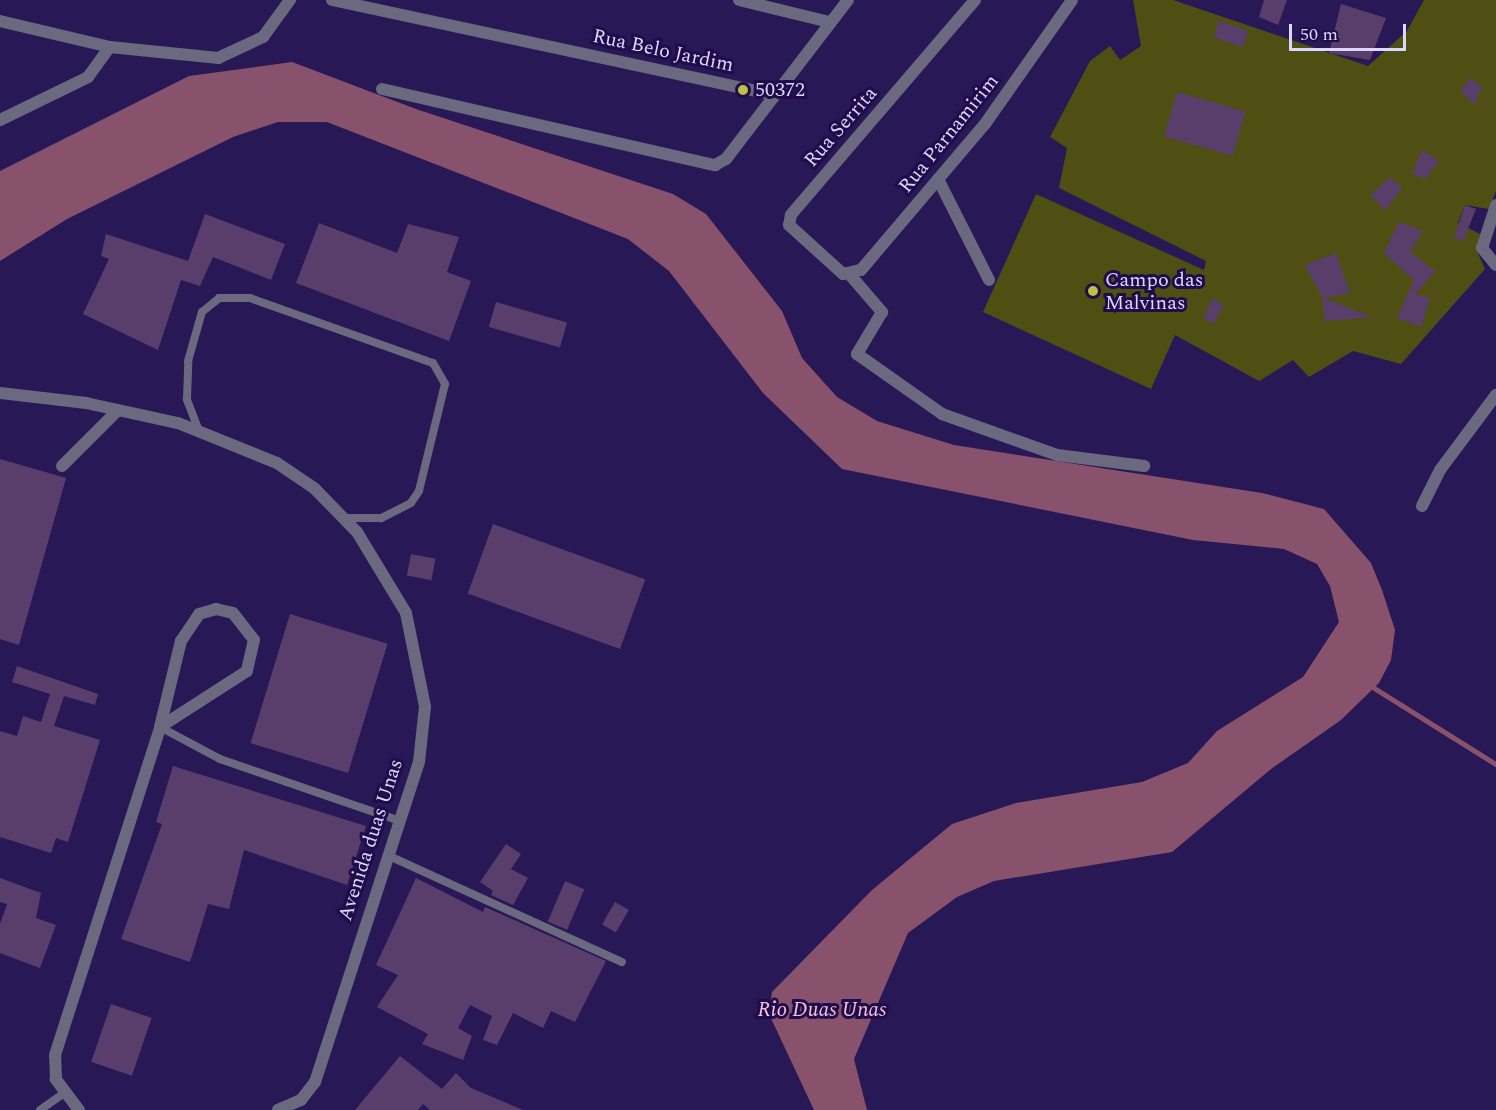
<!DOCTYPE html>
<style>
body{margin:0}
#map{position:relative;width:1496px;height:1110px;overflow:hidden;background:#281856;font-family:Spectral,serif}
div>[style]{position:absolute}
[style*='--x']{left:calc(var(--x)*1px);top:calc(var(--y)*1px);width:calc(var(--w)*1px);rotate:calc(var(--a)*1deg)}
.green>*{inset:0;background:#4f4f13}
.water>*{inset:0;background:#88516c}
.stream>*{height:4.5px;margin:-2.25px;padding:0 2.25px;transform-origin:2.25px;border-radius:2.25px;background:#88516c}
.building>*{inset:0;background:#593e6c;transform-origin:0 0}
.lane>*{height:8px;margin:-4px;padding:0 4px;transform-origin:4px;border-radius:4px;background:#6b6980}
.street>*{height:12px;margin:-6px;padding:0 6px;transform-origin:6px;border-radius:6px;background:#6b6980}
.dots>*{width:16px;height:16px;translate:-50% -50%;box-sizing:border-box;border:3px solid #200c4a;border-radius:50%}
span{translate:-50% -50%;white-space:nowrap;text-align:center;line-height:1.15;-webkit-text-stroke:6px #200c4a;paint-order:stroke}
.street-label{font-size:20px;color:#dbd7fe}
.poi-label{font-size:20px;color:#dbd7fe}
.left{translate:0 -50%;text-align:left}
.water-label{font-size:21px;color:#f6c1d9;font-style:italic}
.scale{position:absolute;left:1289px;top:24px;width:117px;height:27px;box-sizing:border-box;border:3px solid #dbd7fe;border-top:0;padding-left:8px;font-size:18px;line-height:21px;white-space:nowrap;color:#dbd7fe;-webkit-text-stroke:4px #200c4a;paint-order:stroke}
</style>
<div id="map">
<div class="green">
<i style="clip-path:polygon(1133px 0,1173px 0,1368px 66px,1407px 31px,1424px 0,1496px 0,1496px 191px,1489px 209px,1465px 205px,1458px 223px,1480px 234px,1477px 251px,1485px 269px,1401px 364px,1353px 351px,1309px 377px,1293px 360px,1259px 381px,1175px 335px,1151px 389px,983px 312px,1036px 194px,1204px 270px,1206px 261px,1059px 188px,1067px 148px,1050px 137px,1090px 61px,1110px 46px,1120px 60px,1141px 46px)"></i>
</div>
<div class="water">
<i style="clip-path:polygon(292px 62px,416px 109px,673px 194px,706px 214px,782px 311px,802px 358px,837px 397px,877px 421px,954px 445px,1262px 493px,1324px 509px,1371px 563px,1382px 590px,1395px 630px,1391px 660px,1379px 683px,1341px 720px,1271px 769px,1172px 852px,994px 881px,957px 897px,908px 933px,854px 1059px,867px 1110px,814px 1110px,769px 1014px,772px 992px,872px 890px,952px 824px,1016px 803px,1142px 782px,1188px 763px,1217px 731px,1303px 677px,1339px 622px,1330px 586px,1317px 564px,1284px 549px,1193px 540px,842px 469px,763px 393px,669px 271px,628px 239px,327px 122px,278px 122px,233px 137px,67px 219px,0 261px,0 171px,189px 76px)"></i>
</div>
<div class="stream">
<i style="--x:1371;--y:686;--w:147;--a:32"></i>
</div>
<div class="building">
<i style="clip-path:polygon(1264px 0,1287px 0,1278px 25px,1259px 17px)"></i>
<i style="clip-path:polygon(1341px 4px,1386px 18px,1370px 60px,1329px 53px)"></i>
<i style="left:1219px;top:21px;width:31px;height:17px;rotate:19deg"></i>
<i style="clip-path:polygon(1470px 78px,1482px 87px,1474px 105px,1461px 91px)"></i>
<i style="left:1177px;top:92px;width:71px;height:46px;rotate:16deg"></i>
<i style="clip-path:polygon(1422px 150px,1439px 161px,1425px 179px,1412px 173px)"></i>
<i style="clip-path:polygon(1390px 177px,1402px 187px,1386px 210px,1370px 196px)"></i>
<i style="clip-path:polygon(1465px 205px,1476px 209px,1463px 241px,1454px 238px)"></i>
<i style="clip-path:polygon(205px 214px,285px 244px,271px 280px,213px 257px,200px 286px,181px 280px,158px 350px,83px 314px,109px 259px,101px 256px,106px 234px,188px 261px)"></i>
<i style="clip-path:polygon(1399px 222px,1423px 231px,1410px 252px,1435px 271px,1415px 294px,1430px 298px,1421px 327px,1397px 318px,1414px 280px,1384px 253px)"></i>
<i style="clip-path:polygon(319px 223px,397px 253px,408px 224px,459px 237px,447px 272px,471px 281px,449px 341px,296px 283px)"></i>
<i style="clip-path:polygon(1336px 253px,1350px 293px,1324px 298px,1372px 317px,1325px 321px,1322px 297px,1305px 265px)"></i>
<i style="clip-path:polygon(1213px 298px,1223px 305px,1215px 323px,1203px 319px)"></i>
<i style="left:496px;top:302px;width:74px;height:26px;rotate:16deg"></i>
<i style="clip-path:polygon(0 459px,66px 478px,19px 645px,0 639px)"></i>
<i style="left:493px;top:524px;width:162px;height:74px;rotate:20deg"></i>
<i style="left:411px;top:554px;width:25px;height:22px;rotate:11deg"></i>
<i style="left:290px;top:614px;width:102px;height:135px;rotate:17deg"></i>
<i style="clip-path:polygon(17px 666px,98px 694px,95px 705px,64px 696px,54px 726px,100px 740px,68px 842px,56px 838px,51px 853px,0 837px,0 731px,17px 736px,23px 716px,41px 722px,50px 694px,12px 682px)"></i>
<i style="clip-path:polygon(173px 766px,366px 826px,347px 885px,244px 850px,229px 909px,208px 904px,190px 962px,121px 939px,162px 824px,156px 822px)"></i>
<i style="clip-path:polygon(506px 844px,521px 854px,511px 869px,528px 878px,513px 905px,491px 895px,493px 891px,480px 882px)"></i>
<i style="clip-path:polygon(0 878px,41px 893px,36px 918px,56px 925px,40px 968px,0 953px,0 924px,7px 904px,0 902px)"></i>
<i style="clip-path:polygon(416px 878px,483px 912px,485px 907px,606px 961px,575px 1022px,551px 1011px,543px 1028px,513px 1013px,497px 1045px,483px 1040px,492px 1016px,470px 1005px,458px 1028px,472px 1036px,463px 1060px,422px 1044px,428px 1034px,377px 1007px,398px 975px,376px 965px)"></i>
<i style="left:565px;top:881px;width:21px;height:44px;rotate:23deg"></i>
<i style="left:615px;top:902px;width:16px;height:26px;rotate:30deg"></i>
<i style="left:111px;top:1004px;width:43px;height:61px;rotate:19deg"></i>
<i style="clip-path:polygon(400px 1056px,442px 1089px,456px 1073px,471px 1088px,523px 1110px,430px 1110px,423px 1104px,418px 1110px,355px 1110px)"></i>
</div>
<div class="lane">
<i style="--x:199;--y:431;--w:34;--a:-111"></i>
<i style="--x:187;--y:399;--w:38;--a:-88"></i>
<i style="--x:188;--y:361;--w:51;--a:-74.1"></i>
<i style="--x:202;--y:312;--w:22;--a:-39"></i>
<i style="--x:219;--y:298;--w:31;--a:0"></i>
<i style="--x:250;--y:298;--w:194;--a:19.6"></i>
<i style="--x:433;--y:363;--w:24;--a:60"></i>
<i style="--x:445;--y:384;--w:110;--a:103.7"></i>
<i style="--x:419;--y:491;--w:14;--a:124"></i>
<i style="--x:411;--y:503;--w:34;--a:153"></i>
<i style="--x:381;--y:518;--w:37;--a:180"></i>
<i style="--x:160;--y:727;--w:68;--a:28.1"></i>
<i style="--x:220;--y:759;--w:190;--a:19"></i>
<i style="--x:387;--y:855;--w:258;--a:24.5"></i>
<i style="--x:40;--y:1110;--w:29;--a:-35"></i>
</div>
<div class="street">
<i style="--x:332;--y:0;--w:450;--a:12.1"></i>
<i style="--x:739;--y:0;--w:93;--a:13.7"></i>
<i style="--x:975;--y:0;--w:283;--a:130.6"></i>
<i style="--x:791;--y:215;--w:10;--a:101"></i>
<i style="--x:789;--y:225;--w:73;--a:42.2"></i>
<i style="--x:843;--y:274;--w:18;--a:-13"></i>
<i style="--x:861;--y:270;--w:192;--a:-49.7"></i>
<i style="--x:985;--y:124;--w:151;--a:-54.9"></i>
<i style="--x:0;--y:21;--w:113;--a:13.3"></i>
<i style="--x:110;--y:47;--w:109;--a:5.8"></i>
<i style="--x:218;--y:58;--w:50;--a:-25"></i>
<i style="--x:263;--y:37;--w:46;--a:-53.9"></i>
<i style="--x:382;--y:89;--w:342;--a:12.9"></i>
<i style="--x:715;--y:165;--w:13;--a:-29"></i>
<i style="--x:726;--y:159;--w:200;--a:-52.5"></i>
<i style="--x:0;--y:120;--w:98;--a:-26"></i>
<i style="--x:88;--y:77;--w:37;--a:-54"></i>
<i style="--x:938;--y:179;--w:113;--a:63.2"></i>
<i style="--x:1496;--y:205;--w:45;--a:108"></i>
<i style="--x:1482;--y:248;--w:22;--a:51"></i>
<i style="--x:851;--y:276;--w:48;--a:49.3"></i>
<i style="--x:882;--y:312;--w:49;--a:120.8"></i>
<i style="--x:857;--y:354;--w:104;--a:35.2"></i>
<i style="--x:942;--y:414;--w:122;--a:19.6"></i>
<i style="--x:1057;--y:455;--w:88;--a:7.2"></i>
<i style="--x:0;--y:393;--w:87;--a:6.6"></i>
<i style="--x:86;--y:403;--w:94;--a:12.3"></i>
<i style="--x:178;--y:423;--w:107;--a:22"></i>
<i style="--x:277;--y:463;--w:45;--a:34"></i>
<i style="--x:314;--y:488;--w:62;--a:45.7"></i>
<i style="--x:357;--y:532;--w:95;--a:58.8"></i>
<i style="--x:406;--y:613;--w:95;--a:78.5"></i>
<i style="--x:425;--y:706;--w:56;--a:96.1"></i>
<i style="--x:419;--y:762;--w:336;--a:108"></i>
<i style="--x:315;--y:1082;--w:23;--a:128"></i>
<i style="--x:301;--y:1100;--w:25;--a:157"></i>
<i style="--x:62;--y:466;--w:79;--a:-45"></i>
<i style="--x:1422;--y:506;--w:40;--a:-63.4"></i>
<i style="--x:1440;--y:470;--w:94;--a:-53.3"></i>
<i style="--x:79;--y:1110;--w:39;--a:-127"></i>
<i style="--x:56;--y:1079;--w:24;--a:-92"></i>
<i style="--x:55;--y:1055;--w:344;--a:-72.2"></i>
<i style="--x:160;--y:727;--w:89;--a:-76.3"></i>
<i style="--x:181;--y:641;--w:32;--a:-56"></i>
<i style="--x:199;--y:614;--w:18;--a:-16"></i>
<i style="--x:216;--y:609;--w:17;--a:13"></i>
<i style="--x:233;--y:613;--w:34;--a:52"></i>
<i style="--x:254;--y:640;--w:32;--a:103"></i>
<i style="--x:247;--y:671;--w:103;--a:147.2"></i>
</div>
<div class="dots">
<i style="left:743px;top:90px;background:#bebf42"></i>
<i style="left:1093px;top:291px;background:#bebf42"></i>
</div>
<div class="street-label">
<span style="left:663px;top:51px;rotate:12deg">Rua Belo Jardim</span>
<span style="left:841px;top:127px;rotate:-49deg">Rua Serrita</span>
<span style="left:949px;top:134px;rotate:-51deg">Rua Parnamirim</span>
<span style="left:371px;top:840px;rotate:-72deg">Avenida duas Unas</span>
</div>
<div class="poi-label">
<span class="left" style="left:755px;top:90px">50372</span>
<span class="left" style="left:1105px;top:292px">Campo das<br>Malvinas</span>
</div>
<div class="water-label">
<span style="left:822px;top:1010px">Rio Duas Unas</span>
</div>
<div class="scale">50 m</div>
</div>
